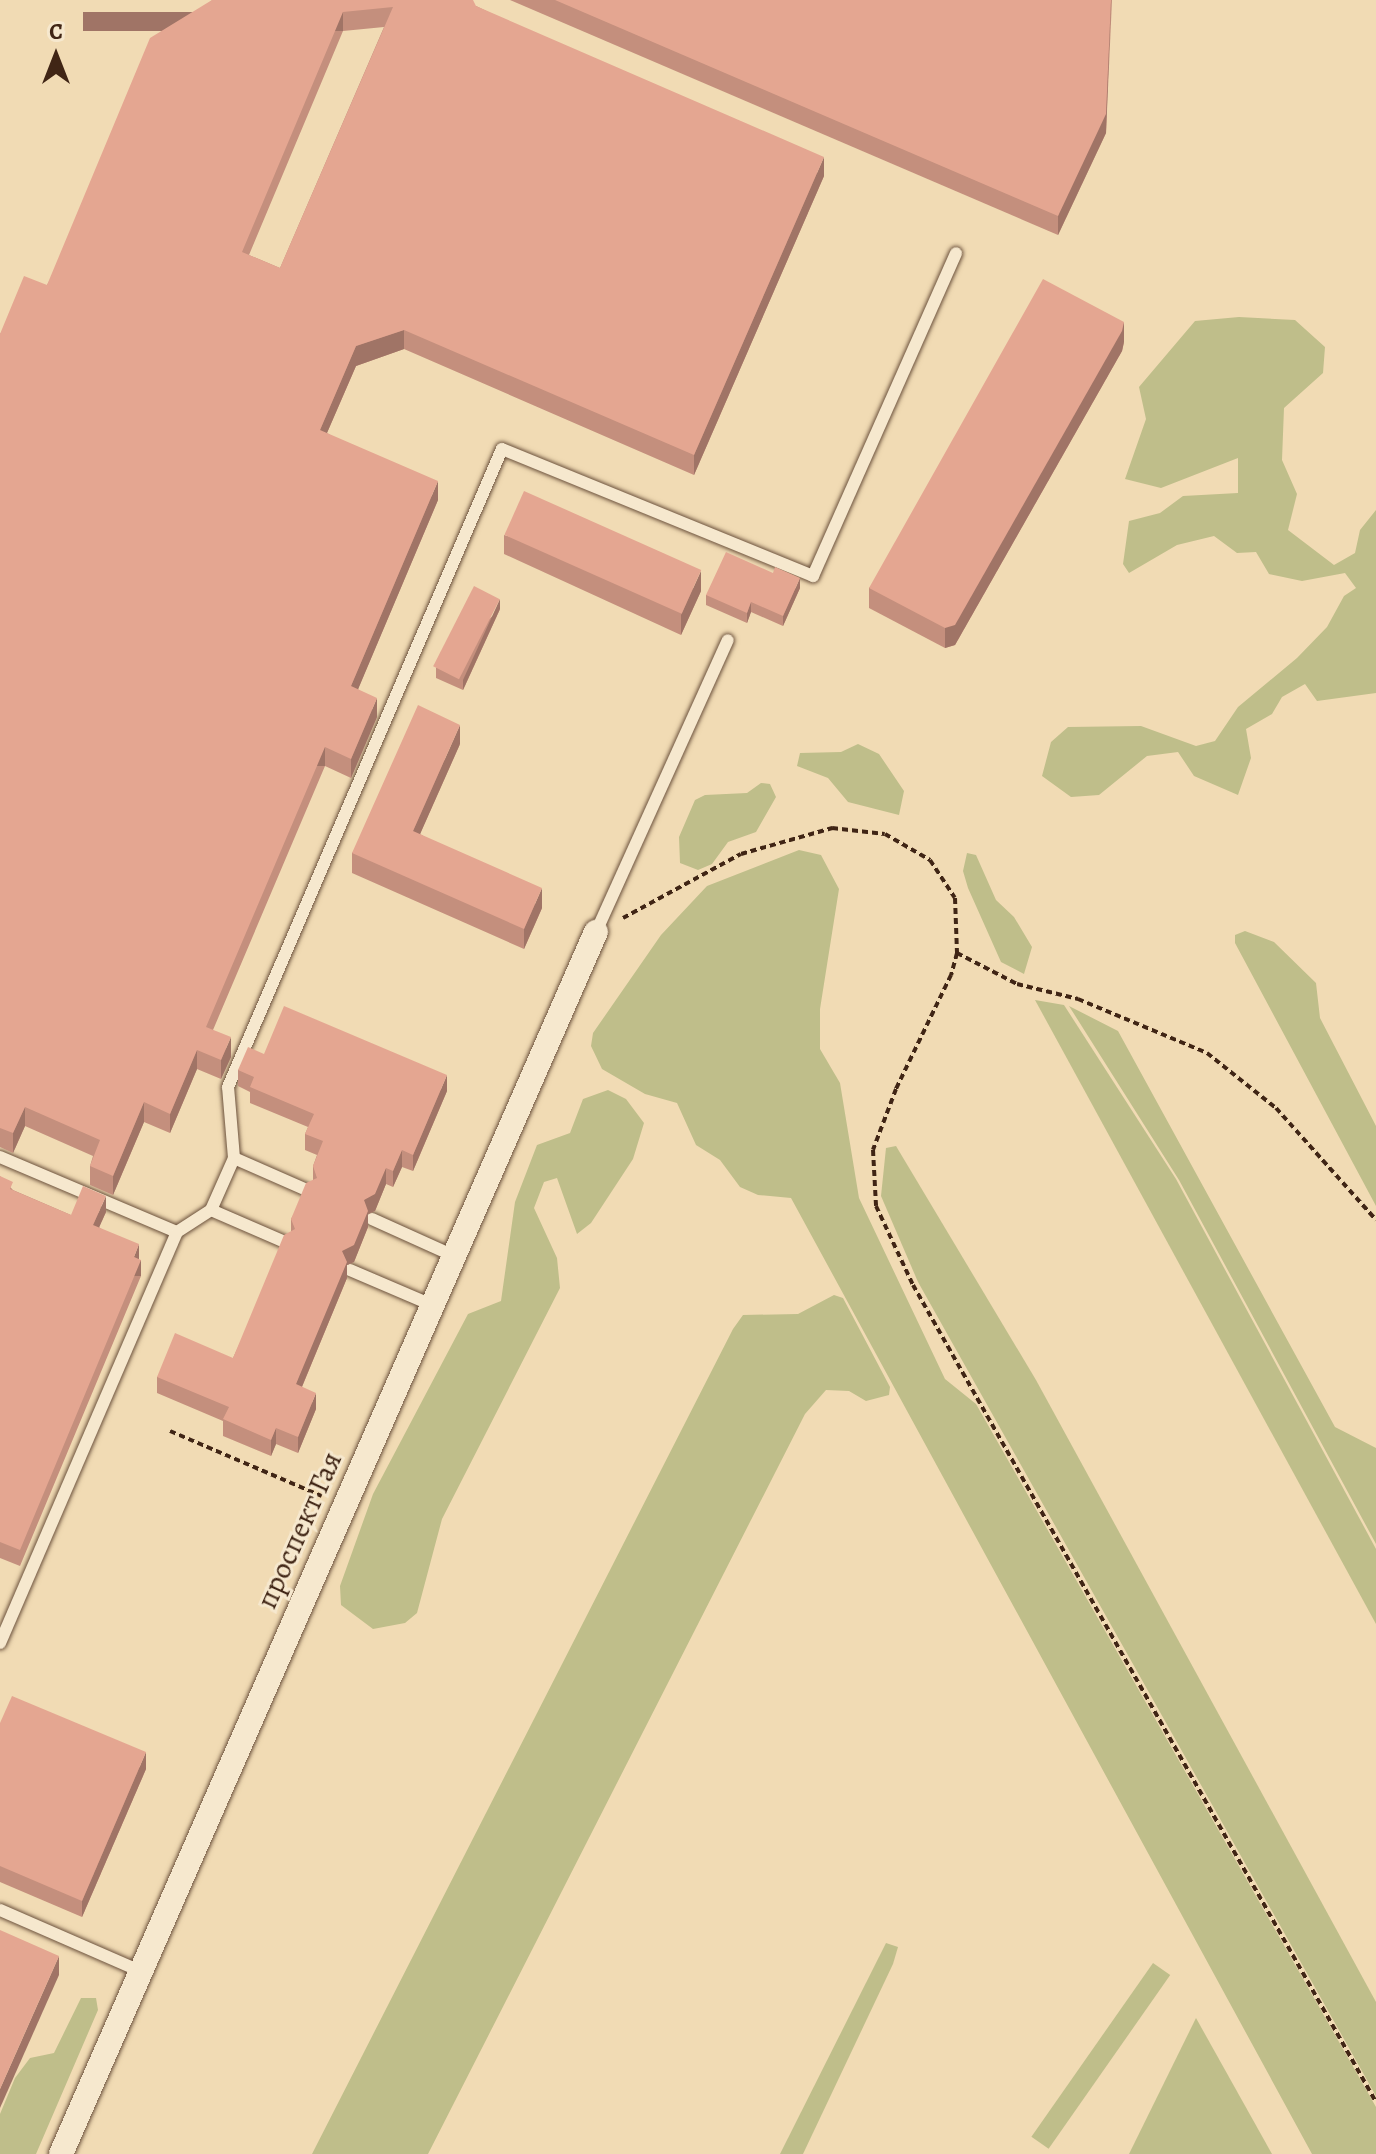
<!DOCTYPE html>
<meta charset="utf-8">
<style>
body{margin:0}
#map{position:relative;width:1376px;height:2154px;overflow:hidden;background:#f1dbb4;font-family:Alegreya,serif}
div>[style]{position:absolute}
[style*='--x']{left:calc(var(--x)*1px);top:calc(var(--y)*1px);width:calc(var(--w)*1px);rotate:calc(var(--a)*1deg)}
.green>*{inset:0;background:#bfbe8a;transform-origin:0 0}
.path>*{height:4px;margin-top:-2px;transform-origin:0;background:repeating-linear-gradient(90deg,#402515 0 6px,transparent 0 10px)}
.roads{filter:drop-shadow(0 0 2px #6c523d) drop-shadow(0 0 2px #6c523d)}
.service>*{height:12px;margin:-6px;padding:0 6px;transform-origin:6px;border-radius:6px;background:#f6e8ce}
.minor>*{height:24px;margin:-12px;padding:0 12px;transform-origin:12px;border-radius:12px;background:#f6e8ce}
.wall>*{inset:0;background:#c48f7d}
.shaded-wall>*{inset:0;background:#a07466;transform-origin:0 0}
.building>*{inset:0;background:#e4a691;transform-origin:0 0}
span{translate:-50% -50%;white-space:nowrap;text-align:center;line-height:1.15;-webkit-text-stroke:6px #f6e8ce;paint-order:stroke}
.street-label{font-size:30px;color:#402515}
.north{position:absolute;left:16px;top:16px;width:80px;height:80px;-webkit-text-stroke:6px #f6e8ce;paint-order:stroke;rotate:0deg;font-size:22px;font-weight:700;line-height:32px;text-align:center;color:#402515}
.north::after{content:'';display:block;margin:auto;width:28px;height:36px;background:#402515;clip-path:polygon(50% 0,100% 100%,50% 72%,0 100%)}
</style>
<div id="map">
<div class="green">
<i style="clip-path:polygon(1239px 317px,1295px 320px,1325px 347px,1323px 373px,1284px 408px,1282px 460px,1297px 494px,1288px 530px,1334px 565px,1355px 553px,1360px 530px,1376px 510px,1376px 693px,1317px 701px,1305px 684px,1282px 697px,1272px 714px,1246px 729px,1251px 758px,1238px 795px,1194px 776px,1178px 752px,1147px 756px,1099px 795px,1071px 797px,1042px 776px,1051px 742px,1068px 727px,1141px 726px,1196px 746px,1215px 741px,1238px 707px,1297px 658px,1327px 627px,1344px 596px,1356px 588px,1345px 573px,1302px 581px,1269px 574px,1256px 552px,1237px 553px,1214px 536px,1177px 545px,1129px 573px,1123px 564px,1129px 521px,1160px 513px,1183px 496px,1238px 493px,1238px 458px,1161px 488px,1125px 479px,1146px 419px,1139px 387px,1195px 321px)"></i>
<i style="clip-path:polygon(858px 744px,879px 754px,904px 791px,899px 815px,848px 802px,828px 778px,797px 766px,800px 753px,841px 752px)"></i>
<i style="clip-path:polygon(761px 783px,770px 784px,776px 797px,756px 832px,728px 842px,712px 864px,698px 870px,680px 863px,679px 837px,695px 800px,705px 795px,747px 793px)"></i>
<i style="clip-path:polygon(799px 850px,821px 855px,839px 889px,820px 1009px,820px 1049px,840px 1083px,859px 1198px,945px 1379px,976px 1404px,1376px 2107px,1376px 2154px,1312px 2154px,791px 1198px,758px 1195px,740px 1187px,720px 1160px,696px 1145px,677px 1103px,645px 1094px,602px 1069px,591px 1046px,593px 1033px,661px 935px,707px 886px)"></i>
<i style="clip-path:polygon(967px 853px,976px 855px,996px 900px,1014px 917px,1032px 947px,1024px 974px,1001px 962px,968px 888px,963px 871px)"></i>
<i style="clip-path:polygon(1245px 931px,1274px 942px,1316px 983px,1320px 1018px,1376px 1126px,1376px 1206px,1235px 943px,1235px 935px)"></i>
<i style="clip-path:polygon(1035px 1000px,1064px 1005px,1176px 1179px,1376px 1549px,1376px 1624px)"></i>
<i style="clip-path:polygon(1069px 1006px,1118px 1031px,1335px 1427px,1376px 1448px,1376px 1544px,1179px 1180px)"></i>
<i style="clip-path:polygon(608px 1090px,626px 1099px,644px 1123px,633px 1159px,591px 1223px,577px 1234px,557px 1178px,544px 1182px,534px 1208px,557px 1258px,560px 1288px,442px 1519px,417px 1613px,405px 1623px,373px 1629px,341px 1605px,340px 1586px,373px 1494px,468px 1314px,501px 1301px,515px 1202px,537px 1145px,570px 1133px,583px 1099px)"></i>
<i style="clip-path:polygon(896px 1146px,1036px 1380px,1376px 2002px,1376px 2096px,918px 1282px,881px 1196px,886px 1148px)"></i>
<i style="clip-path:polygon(834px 1295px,843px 1298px,890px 1387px,889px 1395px,866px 1401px,849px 1391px,826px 1390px,805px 1414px,428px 2154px,312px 2154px,733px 1329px,743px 1315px,798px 1314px)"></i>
<i style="clip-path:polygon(886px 1943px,898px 1947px,893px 1964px,803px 2154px,780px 2154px)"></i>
<i style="left:1153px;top:1963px;width:21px;height:212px;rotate:35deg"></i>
<i style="clip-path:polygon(81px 1998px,96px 1998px,98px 2010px,36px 2154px,0 2154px,0 2114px,15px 2078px,30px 2058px,54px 2053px)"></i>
<i style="clip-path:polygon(1196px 2018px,1272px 2154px,1129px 2154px)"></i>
</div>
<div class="path">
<i style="--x:623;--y:918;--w:134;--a:-28.5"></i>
<i style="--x:741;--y:854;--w:95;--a:-15.9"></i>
<i style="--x:832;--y:828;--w:53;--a:6.5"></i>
<i style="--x:885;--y:834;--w:52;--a:30"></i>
<i style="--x:930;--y:860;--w:45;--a:56.7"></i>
<i style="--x:955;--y:898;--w:55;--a:87.9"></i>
<i style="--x:957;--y:953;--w:23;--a:105"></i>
<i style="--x:951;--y:975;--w:127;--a:115.8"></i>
<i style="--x:896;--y:1089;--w:65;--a:110.7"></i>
<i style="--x:873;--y:1150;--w:56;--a:86.9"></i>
<i style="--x:876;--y:1206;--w:87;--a:64.9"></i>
<i style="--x:913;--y:1285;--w:939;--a:60.46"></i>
<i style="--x:957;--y:953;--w:68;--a:27.3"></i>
<i style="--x:1017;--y:984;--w:63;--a:13.8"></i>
<i style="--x:1078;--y:999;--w:140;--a:22.7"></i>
<i style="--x:1207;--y:1053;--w:88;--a:38.6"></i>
<i style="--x:1276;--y:1108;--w:150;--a:48.2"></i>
<i style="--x:170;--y:1431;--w:165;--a:23.2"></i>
</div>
<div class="roads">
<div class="service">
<i style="--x:596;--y:932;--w:320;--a:-65.7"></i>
<i style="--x:0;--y:1157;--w:192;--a:23"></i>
<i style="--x:177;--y:1232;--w:40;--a:-32.9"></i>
<i style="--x:211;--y:1210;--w:57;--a:-66.1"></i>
<i style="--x:309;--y:1191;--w:82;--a:-156.3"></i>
<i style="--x:234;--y:1158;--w:71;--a:-94.8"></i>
<i style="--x:228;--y:1087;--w:694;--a:-66.76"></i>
<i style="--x:502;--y:449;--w:336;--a:22.2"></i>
<i style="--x:813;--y:576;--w:353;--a:-66.1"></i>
<i style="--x:211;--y:1210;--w:83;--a:23.5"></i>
<i style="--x:372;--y:1219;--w:90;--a:24.3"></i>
<i style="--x:350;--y:1270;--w:89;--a:23.1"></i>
<i style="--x:0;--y:1643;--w:447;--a:-66.7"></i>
<i style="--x:0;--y:1910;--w:153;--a:23.5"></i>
</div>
<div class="minor">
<i style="--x:61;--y:2154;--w:1334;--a:-66.36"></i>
</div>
</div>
<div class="wall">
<i style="clip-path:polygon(evenodd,212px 0,476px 6px,824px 176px,694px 475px,404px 349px,356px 366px,327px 433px,438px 500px,358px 689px,377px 717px,351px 778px,325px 766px,213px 1030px,231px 1057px,221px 1079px,197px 1069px,170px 1133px,144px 1122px,113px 1195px,90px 1185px,90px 1166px,93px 1156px,25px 1126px,13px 1153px,0 1147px,0 334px,47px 285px,212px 0,384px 27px,280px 268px,249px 255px,343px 31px,384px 27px)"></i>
<i style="clip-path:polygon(510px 0,1112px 0,1106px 133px,1058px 235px)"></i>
<i style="clip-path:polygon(1124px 342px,1122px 351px,955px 645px,945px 648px,869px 608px,869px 588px)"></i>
<i style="clip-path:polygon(504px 535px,701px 591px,681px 635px,504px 554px)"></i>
<i style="clip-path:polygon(800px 588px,783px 626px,751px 612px,747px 623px,706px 605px,706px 595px)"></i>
<i style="clip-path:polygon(500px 609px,463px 690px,436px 678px,436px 668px)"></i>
<i style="clip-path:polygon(460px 744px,420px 834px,542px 908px,524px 949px,352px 873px,352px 853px)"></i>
<i style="clip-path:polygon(264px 1054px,447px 1091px,413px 1171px,402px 1167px,393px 1187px,386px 1184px,375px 1211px,368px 1214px,368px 1227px,354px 1262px,347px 1265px,347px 1278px,302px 1387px,316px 1409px,298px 1453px,276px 1444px,271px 1456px,223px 1436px,223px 1421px,157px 1393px,157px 1377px,233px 1358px,291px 1232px,291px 1219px,313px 1180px,313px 1166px,317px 1155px,305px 1150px,305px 1134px,308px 1127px,250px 1103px,250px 1092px,238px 1086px,238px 1070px)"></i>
<i style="clip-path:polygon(0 1176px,13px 1190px,71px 1215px,106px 1212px,99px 1227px,139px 1260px,141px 1276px,20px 1566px,0 1558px)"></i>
<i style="clip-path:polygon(0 1723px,146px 1769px,82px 1917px,0 1882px)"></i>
</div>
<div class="shaded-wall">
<i style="clip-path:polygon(1111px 0,1106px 133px,1058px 235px,1058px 216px)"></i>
<i style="left:343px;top:12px;width:19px;height:260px;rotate:90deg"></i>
<i style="clip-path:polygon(824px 157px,824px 176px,694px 475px,694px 455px)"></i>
<i style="clip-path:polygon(1124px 322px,1124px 342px,1122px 351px,955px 645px,945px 648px,945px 628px)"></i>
<i style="clip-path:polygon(404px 330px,404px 349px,356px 366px,320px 449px,320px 430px,356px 346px)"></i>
<i style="clip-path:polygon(438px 481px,438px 500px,351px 706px,351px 686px)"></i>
<i style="clip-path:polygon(701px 571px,701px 591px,681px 635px,681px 615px)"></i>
<i style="clip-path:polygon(800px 578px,800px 588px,783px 626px,783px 616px)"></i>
<i style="clip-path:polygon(500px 599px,500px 609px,463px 690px,463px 680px)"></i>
<i style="clip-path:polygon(751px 602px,751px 612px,747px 623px,747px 613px)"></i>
<i style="clip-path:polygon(377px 698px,377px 717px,351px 778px,351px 759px)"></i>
<i style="clip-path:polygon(460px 725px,460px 744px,413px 850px,413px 831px)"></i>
<i style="left:325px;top:747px;width:19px;height:304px;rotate:90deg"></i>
<i style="clip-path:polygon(542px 888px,542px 908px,524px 949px,524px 929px)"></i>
<i style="clip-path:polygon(231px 1037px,231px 1057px,221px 1079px,221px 1060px)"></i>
<i style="clip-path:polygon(197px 1050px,197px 1069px,170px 1133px,170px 1114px)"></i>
<i style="clip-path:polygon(447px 1075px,447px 1091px,413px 1171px,413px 1155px)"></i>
<i style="clip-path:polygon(144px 1102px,144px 1122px,113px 1195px,113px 1176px)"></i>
<i style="clip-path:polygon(25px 1107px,25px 1126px,13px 1153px,13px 1133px)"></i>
<i style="clip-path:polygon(402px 1150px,402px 1167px,393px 1187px,393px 1171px)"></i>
<i style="clip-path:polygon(386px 1168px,386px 1184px,375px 1211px,368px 1214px,368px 1227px,354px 1262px,347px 1265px,347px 1278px,296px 1401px,296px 1384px,342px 1251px,364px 1200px)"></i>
<i style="clip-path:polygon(106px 1196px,106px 1212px,93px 1241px,93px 1225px)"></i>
<i style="clip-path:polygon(139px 1244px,139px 1260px,134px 1257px)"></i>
<i style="left:141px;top:1260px;width:16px;height:314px;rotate:90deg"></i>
<i style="clip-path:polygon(316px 1393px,316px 1409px,298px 1453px,298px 1437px)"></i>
<i style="clip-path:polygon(276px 1428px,276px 1444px,271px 1456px,271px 1440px)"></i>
<i style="clip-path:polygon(146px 1752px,146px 1769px,82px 1917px,82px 1901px)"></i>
<i style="clip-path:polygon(59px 1956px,59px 1975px,0 2108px,0 2089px)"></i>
</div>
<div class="building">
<i style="clip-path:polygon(evenodd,212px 0,473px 0,476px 6px,824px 157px,694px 455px,404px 330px,356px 346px,320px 430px,438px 481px,351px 686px,377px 698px,351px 759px,325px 747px,206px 1027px,231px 1037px,221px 1060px,197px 1050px,170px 1114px,144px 1102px,113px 1176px,90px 1166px,100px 1140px,25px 1107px,13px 1133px,0 1128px,0 334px,24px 276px,47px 285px,150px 38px,212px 0,393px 7px,280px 268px,242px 252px,343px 12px,393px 7px)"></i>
<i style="clip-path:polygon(555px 0,1111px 0,1106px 114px,1058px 216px)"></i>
<i style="clip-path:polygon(1043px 279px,1124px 322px,1122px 331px,955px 625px,945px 628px,869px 588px)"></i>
<i style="left:524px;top:491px;width:194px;height:48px;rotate:24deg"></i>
<i style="clip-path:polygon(726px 552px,773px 573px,775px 567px,800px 578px,783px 616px,751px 602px,747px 613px,706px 595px)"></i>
<i style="left:474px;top:586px;width:29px;height:90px;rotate:27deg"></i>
<i style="clip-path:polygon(418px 705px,460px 725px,413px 831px,542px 888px,524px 929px,352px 853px)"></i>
<i style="clip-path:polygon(284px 1006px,447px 1075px,413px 1155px,402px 1150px,393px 1171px,386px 1168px,375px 1194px,364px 1200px,368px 1211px,354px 1245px,342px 1251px,347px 1262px,296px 1384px,316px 1393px,298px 1437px,276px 1428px,271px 1440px,223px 1419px,229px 1407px,157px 1377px,175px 1333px,233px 1358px,284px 1235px,295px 1229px,291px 1219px,306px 1183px,317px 1178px,313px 1166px,323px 1141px,305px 1134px,314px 1114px,250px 1087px,254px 1077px,238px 1070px,248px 1047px,264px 1054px)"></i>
<i style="clip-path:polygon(0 1176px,13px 1182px,10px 1189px,71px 1215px,83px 1186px,106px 1196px,93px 1225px,139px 1244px,134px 1257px,141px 1260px,20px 1550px,0 1542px)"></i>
<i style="clip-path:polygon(12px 1696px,146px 1752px,82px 1901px,0 1866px,0 1723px)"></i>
<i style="clip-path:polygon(0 1930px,59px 1956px,0 2089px)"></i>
</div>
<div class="street-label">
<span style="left:299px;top:1530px;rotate:-66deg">проспект Гая</span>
</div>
<div class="north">С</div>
</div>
